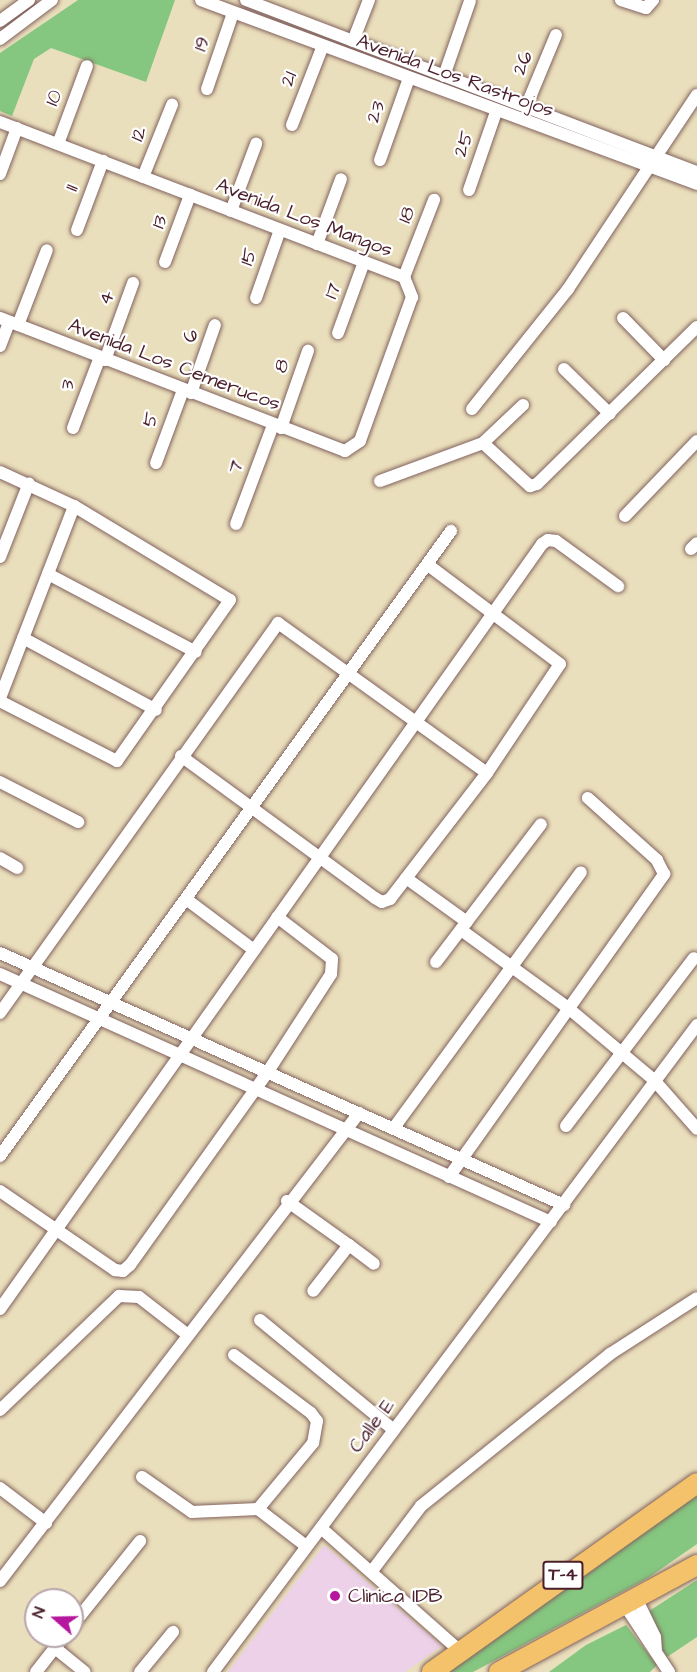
<!DOCTYPE html>
<style>
body{margin:0}
#map{position:relative;width:697px;height:1672px;overflow:hidden;background:#eadfbc;font-family:"Architects Daughter",sans-serif}
div>[style]{position:absolute}
[style*='--x']{left:calc(var(--x)*1px);top:calc(var(--y)*1px);width:calc(var(--w)*1px);rotate:calc(var(--a)*1deg)}
.built>*{inset:0;background:#ecd1e9}
.green>*{inset:0;background:#85c780}
.roads{filter:drop-shadow(0 0 2px #82625e) drop-shadow(0 0 2px #82625e)}
.minor>*{height:12px;margin:-6px;padding:0 6px;transform-origin:6px;border-radius:6px;background:#fff}
.trunk>*{height:20px;margin:-10px;padding:0 10px;transform-origin:10px;border-radius:10px;background:#f4c26a}
.dots>*{width:16px;height:16px;translate:-50% -50%;box-sizing:border-box;border:3px solid #fff;border-radius:50%}
span{translate:-50% -50%;white-space:nowrap;text-align:center;line-height:1.15;-webkit-text-stroke:4.5px #fff;paint-order:stroke}
.shield-label span{padding:2px 4px;background:#fff;border:2px solid;border-radius:4px;-webkit-text-stroke-width:0}
.shield-label{font-size:18px;color:#4a1f2b;font-weight:700}
.street-label{font-size:20px;color:#4a1f2b}
.poi-label{font-size:20px;color:#4a1f2b}
.left{translate:0 -50%;text-align:left}
.north{position:absolute;left:24px;top:1588px;width:60px;height:60px;box-sizing:border-box;background:#fff;border:2px solid #b7a5aa;border-radius:50%;rotate:290deg;font-size:16px;font-weight:700;line-height:24px;text-align:center;color:#4a1f2b}
.north::after{content:'';display:block;margin:auto;width:21px;height:27px;background:#b5179e;clip-path:polygon(50% 0,100% 100%,50% 72%,0 100%)}
</style>
<div id="map">
<div class="built">
<i style="clip-path:polygon(324px 1545px,442px 1646px,405px 1672px,228px 1672px)"></i>
</div>
<div class="green">
<i style="clip-path:polygon(78px 0,175px 0,146px 82px,51px 48px,34px 59px,12px 116px,0 111px,0 53px)"></i>
<i style="clip-path:polygon(697px 1495px,697px 1544px,648px 1578px,473px 1672px,448px 1672px)"></i>
<i style="clip-path:polygon(697px 1580px,697px 1637px,667px 1657px,640px 1617px)"></i>
<i style="clip-path:polygon(626px 1625px,657px 1665px,650px 1672px,549px 1672px,586px 1645px)"></i>
</div>
<div class="roads">
<div class="minor">
<i style="--x:201;--y:0;--w:529;--a:20.35"></i>
<i style="--x:246;--y:0;--w:483;--a:20.9"></i>
<i style="--x:621;--y:0;--w:26;--a:18"></i>
<i style="--x:646;--y:8;--w:11;--a:-49"></i>
<i style="--x:0;--y:21;--w:36;--a:-36"></i>
<i style="--x:0;--y:39;--w:65;--a:-36.9"></i>
<i style="--x:353;--y:41;--w:44;--a:-68.7"></i>
<i style="--x:444;--y:76;--w:79;--a:-70.9"></i>
<i style="--x:207;--y:89;--w:80;--a:-71.1"></i>
<i style="--x:526;--y:107;--w:78;--a:-67.4"></i>
<i style="--x:0;--y:122;--w:433;--a:21"></i>
<i style="--x:404;--y:277;--w:22;--a:68"></i>
<i style="--x:412;--y:297;--w:153;--a:109.9"></i>
<i style="--x:360;--y:441;--w:18;--a:146"></i>
<i style="--x:345;--y:451;--w:370;--a:-158.9"></i>
<i style="--x:292;--y:125;--w:83;--a:-68.7"></i>
<i style="--x:58;--y:144;--w:83;--a:-69.6"></i>
<i style="--x:380;--y:160;--w:87;--a:-70.5"></i>
<i style="--x:0;--y:174;--w:49;--a:-69.7"></i>
<i style="--x:143;--y:177;--w:78;--a:-68.1"></i>
<i style="--x:469;--y:190;--w:83;--a:-70.9"></i>
<i style="--x:231;--y:211;--w:72;--a:-69.5"></i>
<i style="--x:77;--y:230;--w:74;--a:-69.4"></i>
<i style="--x:317;--y:244;--w:69;--a:-69.7"></i>
<i style="--x:165;--y:262;--w:72;--a:-69.5"></i>
<i style="--x:404;--y:277;--w:83;--a:-68.7"></i>
<i style="--x:256;--y:298;--w:72;--a:-70.6"></i>
<i style="--x:623;--y:318;--w:59;--a:45.7"></i>
<i style="--x:18;--y:325;--w:80;--a:-68.9"></i>
<i style="--x:338;--y:333;--w:76;--a:-69.9"></i>
<i style="--x:0;--y:346;--w:26;--a:-69"></i>
<i style="--x:105;--y:360;--w:82;--a:-70"></i>
<i style="--x:564;--y:369;--w:64;--a:44.4"></i>
<i style="--x:191;--y:393;--w:72;--a:-70.6"></i>
<i style="--x:523;--y:405;--w:55;--a:136.5"></i>
<i style="--x:483;--y:443;--w:64;--a:42.5"></i>
<i style="--x:530;--y:486;--w:7;--a:-16"></i>
<i style="--x:537;--y:484;--w:224;--a:-44.5"></i>
<i style="--x:472;--y:409;--w:154;--a:-51.3"></i>
<i style="--x:568;--y:289;--w:233;--a:-56.4"></i>
<i style="--x:73;--y:428;--w:76;--a:-69.2"></i>
<i style="--x:281;--y:428;--w:82;--a:-70.7"></i>
<i style="--x:156;--y:463;--w:78;--a:-69.7"></i>
<i style="--x:0;--y:472;--w:81;--a:24.7"></i>
<i style="--x:74;--y:506;--w:182;--a:31.1"></i>
<i style="--x:230;--y:600;--w:197;--a:125.1"></i>
<i style="--x:117;--y:761;--w:131;--a:-152.9"></i>
<i style="--x:380;--y:481;--w:110;--a:-20.3"></i>
<i style="--x:625;--y:516;--w:104;--a:-46.2"></i>
<i style="--x:236;--y:524;--w:106;--a:-69.5"></i>
<i style="--x:691;--y:549;--w:8;--a:-45"></i>
<i style="--x:0;--y:557;--w:79;--a:-68.6"></i>
<i style="--x:48;--y:574;--w:167;--a:27.8"></i>
<i style="--x:23;--y:638;--w:151;--a:28.4"></i>
<i style="--x:0;--y:698;--w:206;--a:-68.9"></i>
<i style="--x:181;--y:756;--w:240;--a:36.2"></i>
<i style="--x:375;--y:898;--w:8;--a:30"></i>
<i style="--x:382;--y:902;--w:9;--a:-21"></i>
<i style="--x:390;--y:899;--w:159;--a:-52.4"></i>
<i style="--x:487;--y:773;--w:131;--a:-56.2"></i>
<i style="--x:560;--y:664;--w:166;--a:-143.1"></i>
<i style="--x:0;--y:782;--w:88;--a:27.1"></i>
<i style="--x:0;--y:858;--w:20;--a:30"></i>
<i style="--x:406;--y:878;--w:75;--a:35.8"></i>
<i style="--x:186;--y:899;--w:85;--a:36.9"></i>
<i style="--x:461;--y:930;--w:131;--a:36"></i>
<i style="--x:567;--y:1007;--w:114;--a:40"></i>
<i style="--x:654;--y:1080;--w:65;--a:48.7"></i>
<i style="--x:0;--y:953;--w:618;--a:24.08"></i>
<i style="--x:436;--y:962;--w:173;--a:-52.7"></i>
<i style="--x:0;--y:974;--w:604;--a:24.23"></i>
<i style="--x:0;--y:1013;--w:479;--a:-54.5"></i>
<i style="--x:278;--y:623;--w:257;--a:35.7"></i>
<i style="--x:566;--y:1126;--w:211;--a:-52.7"></i>
<i style="--x:393;--y:1129;--w:318;--a:-53.8"></i>
<i style="--x:0;--y:1156;--w:771;--a:-54.19"></i>
<i style="--x:449;--y:1177;--w:372;--a:-54.6"></i>
<i style="--x:664;--y:874;--w:16;--a:-117"></i>
<i style="--x:657;--y:860;--w:93;--a:-138.1"></i>
<i style="--x:0;--y:1191;--w:140;--a:34.5"></i>
<i style="--x:115;--y:1270;--w:8;--a:7"></i>
<i style="--x:123;--y:1271;--w:9;--a:-41"></i>
<i style="--x:130;--y:1265;--w:236;--a:-54.5"></i>
<i style="--x:267;--y:1073;--w:118;--a:-57.1"></i>
<i style="--x:331;--y:974;--w:15;--a:-86"></i>
<i style="--x:332;--y:959;--w:69;--a:-142.6"></i>
<i style="--x:287;--y:1201;--w:76;--a:35.4"></i>
<i style="--x:349;--y:1245;--w:58;--a:128"></i>
<i style="--x:349;--y:1245;--w:31;--a:37"></i>
<i style="--x:0;--y:1309;--w:938;--a:-54.68"></i>
<i style="--x:542;--y:544;--w:7;--a:-34"></i>
<i style="--x:548;--y:540;--w:8;--a:7"></i>
<i style="--x:556;--y:541;--w:77;--a:36"></i>
<i style="--x:260;--y:1320;--w:173;--a:39.4"></i>
<i style="--x:234;--y:1355;--w:96;--a:37"></i>
<i style="--x:311;--y:1413;--w:10;--a:53"></i>
<i style="--x:317;--y:1421;--w:22;--a:100"></i>
<i style="--x:313;--y:1443;--w:86;--a:129.8"></i>
<i style="--x:0;--y:1410;--w:165;--a:-43.8"></i>
<i style="--x:119;--y:1296;--w:20;--a:3"></i>
<i style="--x:139;--y:1297;--w:62;--a:37.8"></i>
<i style="--x:142;--y:1477;--w:61;--a:35"></i>
<i style="--x:192;--y:1512;--w:66;--a:-2.6"></i>
<i style="--x:258;--y:1509;--w:61;--a:37.6"></i>
<i style="--x:0;--y:1488;--w:58;--a:37.3"></i>
<i style="--x:321;--y:1528;--w:186;--a:41.5"></i>
<i style="--x:372;--y:1571;--w:81;--a:-53"></i>
<i style="--x:421;--y:1506;--w:243;--a:-38.8"></i>
<i style="--x:610;--y:1354;--w:103;--a:-32.8"></i>
<i style="--x:0;--y:1581;--w:590;--a:-52.51"></i>
<i style="--x:636;--y:1598;--w:43;--a:64"></i>
<i style="--x:655;--y:1637;--w:14;--a:86"></i>
<i style="--x:624;--y:1604;--w:82;--a:56.5"></i>
<i style="--x:72;--y:1626;--w:109;--a:-51.3"></i>
<i style="--x:64;--y:1636;--w:15;--a:127"></i>
<i style="--x:55;--y:1648;--w:38;--a:39"></i>
<i style="--x:36;--y:1672;--w:31;--a:-52"></i>
<i style="--x:140;--y:1672;--w:52;--a:-50.5"></i>
<i style="--x:213;--y:1672;--w:808;--a:-53.2"></i>
</div>
<div class="trunk">
<i style="--x:432;--y:1672;--w:325;--a:-35.5"></i>
<i style="--x:499;--y:1672;--w:225;--a:-28.4"></i>
</div>
</div>
<div class="dots">
<i style="left:335px;top:1596px;background:#b5179e"></i>
</div>
<div class="shield-label">
<span style="left:563px;top:1575px">T-4</span>
</div>
<div class="street-label">
<span style="left:202px;top:44px;rotate:-71deg">19</span>
<span style="left:523px;top:63px;rotate:-67deg">26</span>
<span style="left:455px;top:76px;rotate:20deg">Avenida Los Rastrojos</span>
<span style="left:289px;top:79px;rotate:-68deg">21</span>
<span style="left:54px;top:98px;rotate:-70deg">10</span>
<span style="left:376px;top:112px;rotate:-70deg">23</span>
<span style="left:139px;top:134px;rotate:-68deg">12</span>
<span style="left:464px;top:144px;rotate:-70deg">25</span>
<span style="left:72px;top:188px;rotate:-69deg">11</span>
<span style="left:407px;top:215px;rotate:-69deg">18</span>
<span style="left:304px;top:218px;rotate:21deg">Avenida Los Mangos</span>
<span style="left:160px;top:222px;rotate:-70deg">13</span>
<span style="left:249px;top:257px;rotate:-71deg">15</span>
<span style="left:333px;top:291px;rotate:-69deg">17</span>
<span style="left:107px;top:298px;rotate:-70deg">4</span>
<span style="left:191px;top:336px;rotate:-70deg">6</span>
<span style="left:174px;top:365px;rotate:21deg">Avenida Los Cemerucos</span>
<span style="left:282px;top:366px;rotate:-71deg">8</span>
<span style="left:68px;top:385px;rotate:-69deg">3</span>
<span style="left:151px;top:420px;rotate:-70deg">5</span>
<span style="left:236px;top:467px;rotate:-69deg">7</span>
<span style="left:372px;top:1426px;rotate:-53deg">Calle E</span>
</div>
<div class="poi-label">
<span class="left" style="left:348px;top:1596px">Clinica IDB</span>
</div>
<div class="north">N</div>
</div>
